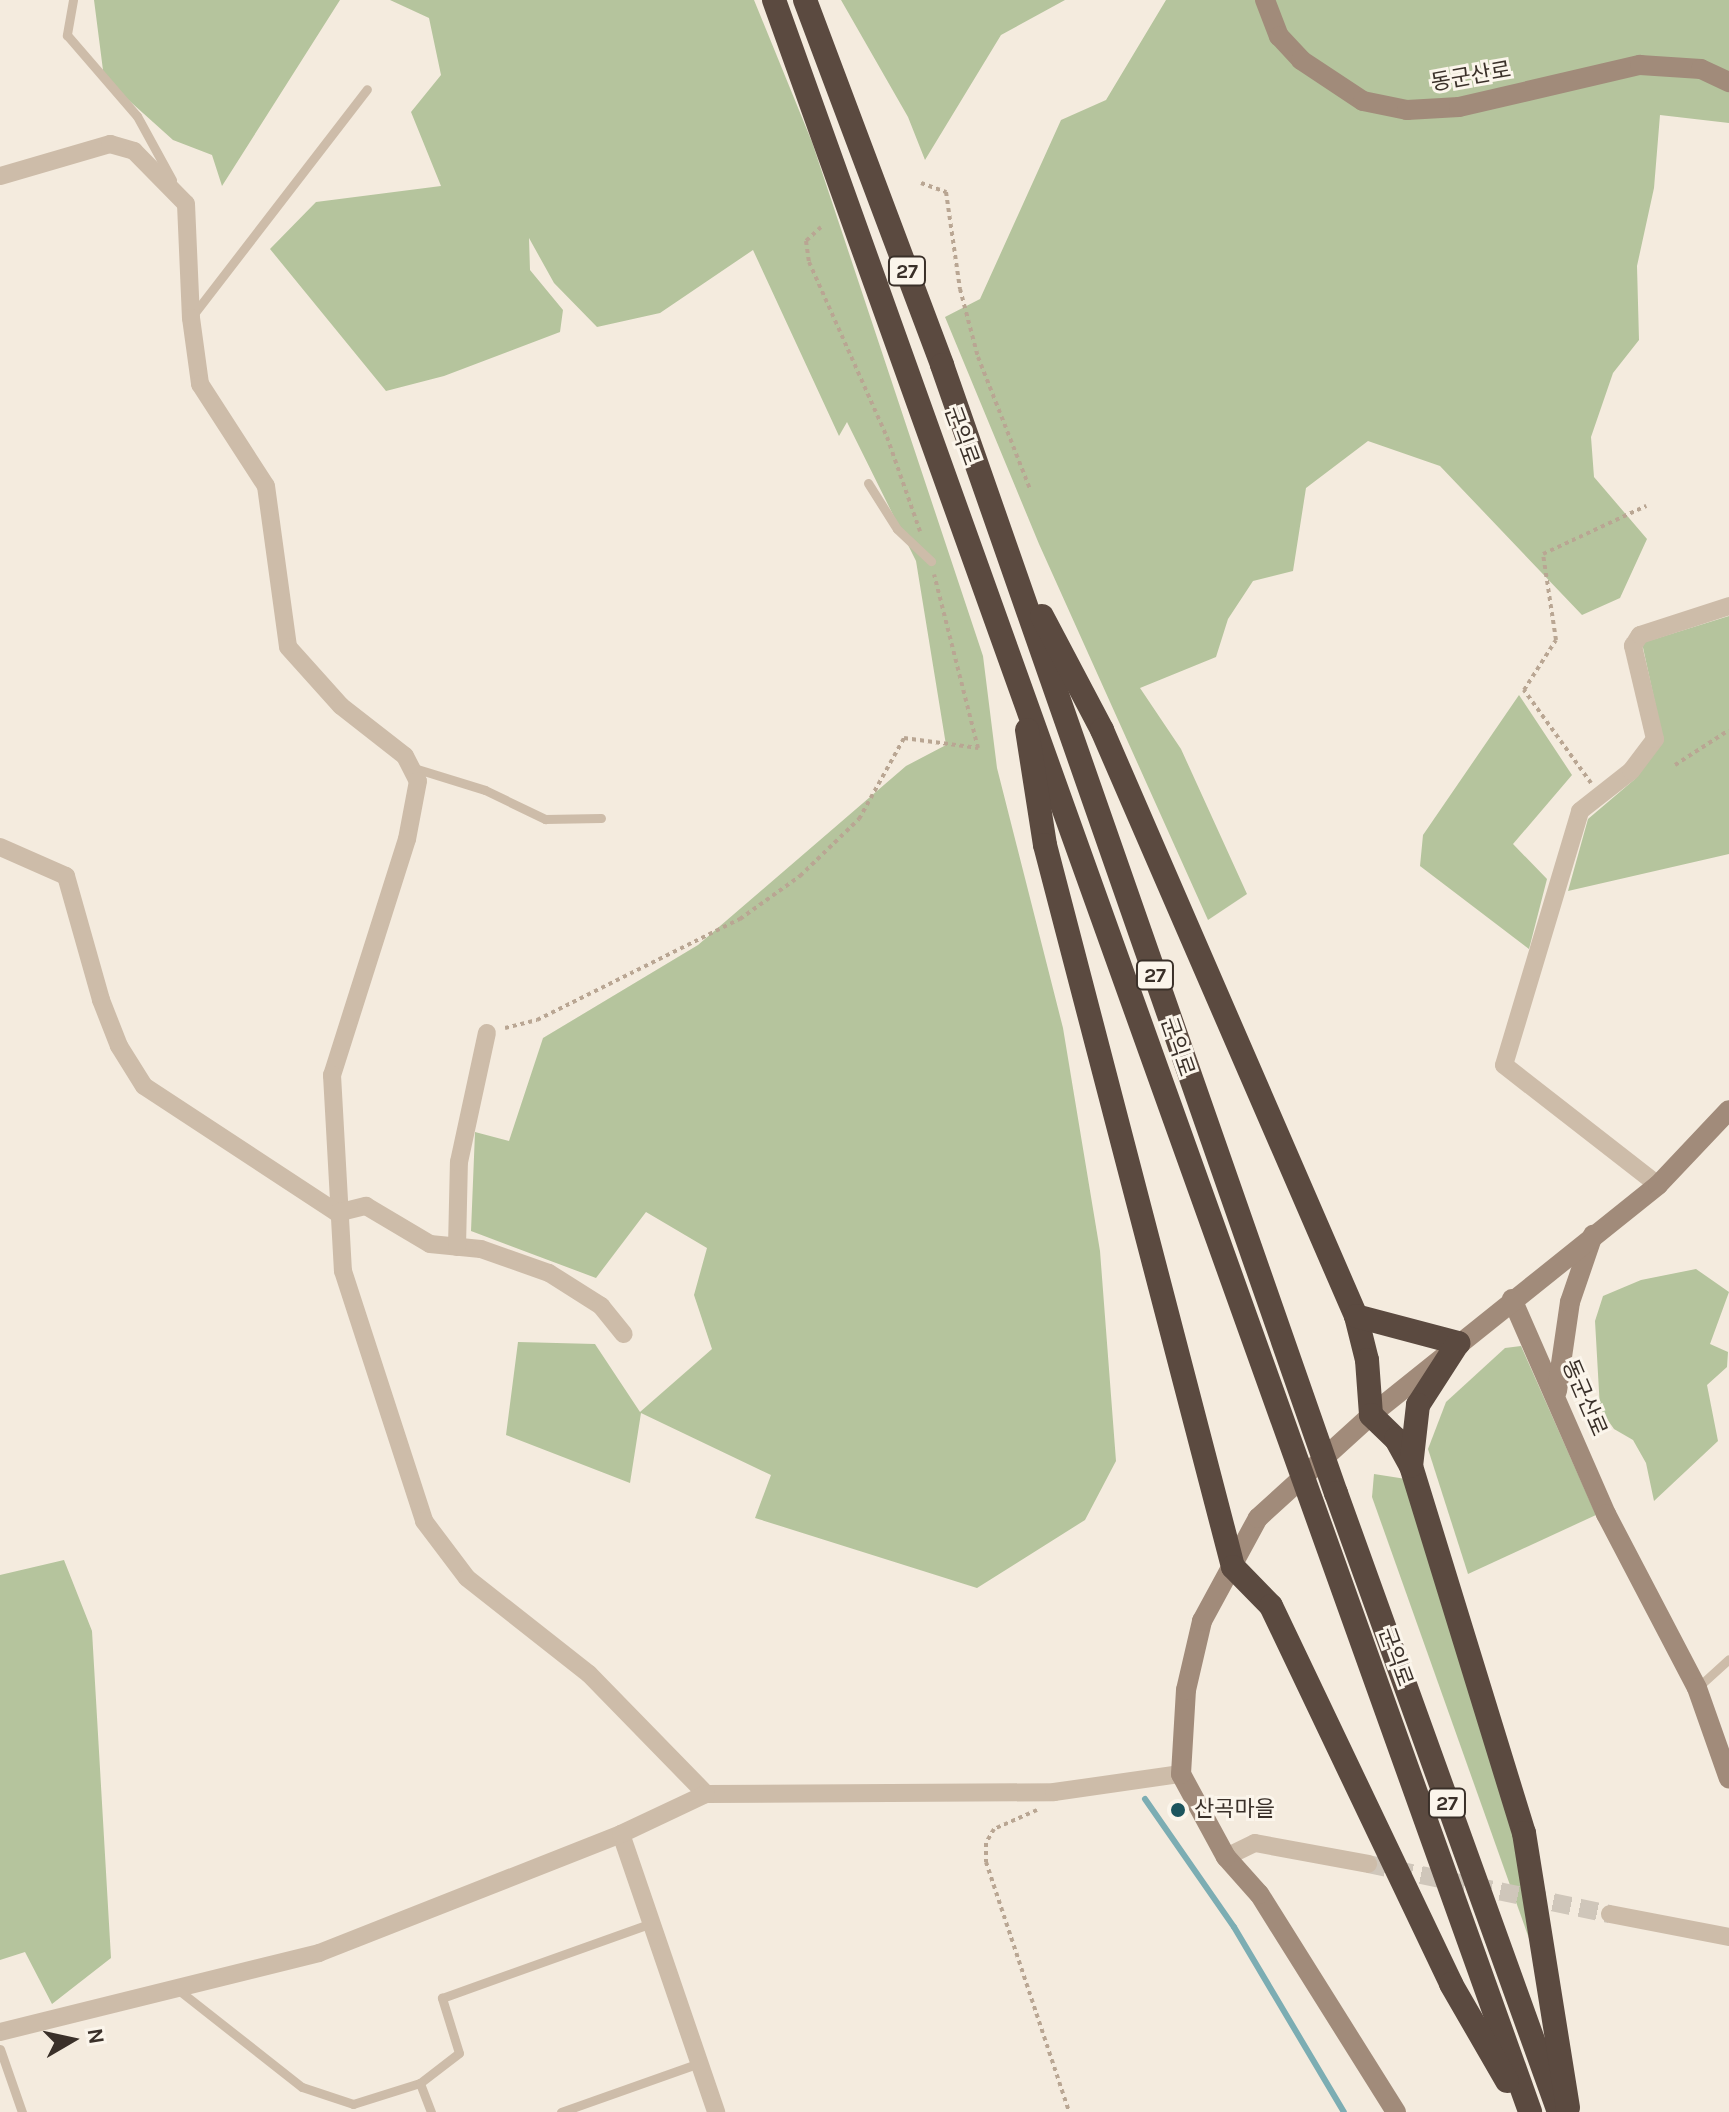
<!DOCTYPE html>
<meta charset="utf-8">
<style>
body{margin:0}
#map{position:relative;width:1729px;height:2112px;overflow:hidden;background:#f4ebde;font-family:Karla,"Noto Sans KR",sans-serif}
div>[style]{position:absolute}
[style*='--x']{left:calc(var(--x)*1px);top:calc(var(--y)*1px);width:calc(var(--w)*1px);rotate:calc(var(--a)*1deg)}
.green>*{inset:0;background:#b5c49d}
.stream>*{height:6px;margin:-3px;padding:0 3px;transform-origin:3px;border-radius:3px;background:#7cadb3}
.street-tunnel>*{height:18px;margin-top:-9px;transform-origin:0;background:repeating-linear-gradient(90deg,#cfc6ba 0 18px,transparent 0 27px)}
.path>*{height:4px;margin-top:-2px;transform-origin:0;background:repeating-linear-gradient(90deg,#b9a693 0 4px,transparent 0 8px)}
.lane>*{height:9px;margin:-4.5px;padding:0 4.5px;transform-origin:4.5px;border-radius:4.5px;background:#cdbca9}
.street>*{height:18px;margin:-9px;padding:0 9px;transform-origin:9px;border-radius:9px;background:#cdbca9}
.secondary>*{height:20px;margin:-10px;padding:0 10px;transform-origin:10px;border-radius:10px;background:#a18b7a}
.highway>*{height:24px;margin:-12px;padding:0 12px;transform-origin:12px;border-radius:12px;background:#5b4a40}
.dots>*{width:22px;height:22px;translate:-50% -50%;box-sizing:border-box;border:4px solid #fbf5eb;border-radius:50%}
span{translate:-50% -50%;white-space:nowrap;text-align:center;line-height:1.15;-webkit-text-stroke:6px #fbf5eb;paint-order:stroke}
.shield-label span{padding:2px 6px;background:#fbf5eb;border:2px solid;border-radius:6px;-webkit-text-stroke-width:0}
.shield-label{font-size:20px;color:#3a3029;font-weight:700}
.street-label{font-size:22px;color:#3a3029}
.poi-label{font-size:22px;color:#3a3029}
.left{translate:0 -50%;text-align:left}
.north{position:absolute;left:32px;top:2000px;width:80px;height:80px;-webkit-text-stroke:6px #fbf5eb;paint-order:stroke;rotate:81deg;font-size:22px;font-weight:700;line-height:32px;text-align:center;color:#3a3029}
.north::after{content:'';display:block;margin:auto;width:28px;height:36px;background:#3a3029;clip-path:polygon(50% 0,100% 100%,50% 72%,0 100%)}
</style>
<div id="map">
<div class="green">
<i style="clip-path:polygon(94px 0,340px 0,222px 186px,212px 155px,173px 140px,104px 78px)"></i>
<i style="clip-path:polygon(390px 0,754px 0,812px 142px,983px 656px,997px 768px,1063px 1028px,1100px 1251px,1116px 1461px,1085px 1520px,977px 1588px,755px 1518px,771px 1475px,641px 1413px,630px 1483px,506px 1435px,518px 1342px,595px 1344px,640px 1412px,712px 1349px,694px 1295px,707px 1248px,646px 1212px,596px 1278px,471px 1231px,475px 1132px,509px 1141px,543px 1038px,698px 945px,906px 766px,946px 745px,916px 561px,847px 422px,839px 436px,753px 250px,660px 313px,597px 327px,554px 283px,529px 238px,530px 270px,563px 310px,560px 332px,444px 376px,386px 391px,270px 249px,316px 202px,441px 186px,411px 112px,441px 75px,429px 18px)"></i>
<i style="clip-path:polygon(841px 0,1065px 0,1001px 35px,925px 160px,908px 117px)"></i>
<i style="clip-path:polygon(1166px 0,1729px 0,1729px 123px,1660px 115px,1654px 188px,1637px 266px,1639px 340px,1613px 373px,1591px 437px,1594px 477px,1647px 539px,1620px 598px,1582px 615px,1440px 466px,1368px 441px,1306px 488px,1293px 571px,1253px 581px,1228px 619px,1216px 657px,1140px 688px,1181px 749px,1247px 894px,1208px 920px,1039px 544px,945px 317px,980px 299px,1061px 120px,1106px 100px)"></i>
<i style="clip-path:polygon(1729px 616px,1729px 854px,1568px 891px,1588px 819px,1635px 779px,1663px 740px,1642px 643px)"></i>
<i style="clip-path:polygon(1519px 695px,1572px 775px,1513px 844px,1547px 879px,1529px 949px,1420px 866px,1423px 835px)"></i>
<i style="clip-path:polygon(1696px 1269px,1729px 1292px,1710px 1344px,1728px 1352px,1727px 1367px,1707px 1385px,1718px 1441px,1654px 1501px,1646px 1463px,1633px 1440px,1614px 1429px,1600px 1409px,1595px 1321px,1603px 1296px,1641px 1280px)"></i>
<i style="clip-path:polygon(1521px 1346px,1596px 1515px,1468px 1574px,1428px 1449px,1446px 1402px,1505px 1348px)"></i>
<i style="clip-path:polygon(1374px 1474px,1406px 1479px,1516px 1769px,1553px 2006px,1372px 1497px)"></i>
<i style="clip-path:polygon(64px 1560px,92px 1631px,111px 1958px,52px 2004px,25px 1952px,0 1960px,0 1575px)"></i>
</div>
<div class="stream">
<i style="--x:1145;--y:1799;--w:156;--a:55.2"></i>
<i style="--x:1234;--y:1927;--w:215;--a:59.3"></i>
</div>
<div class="street-tunnel">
<i style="--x:1368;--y:1864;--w:247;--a:11.7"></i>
</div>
<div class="path">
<i style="--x:921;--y:183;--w:27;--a:20"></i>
<i style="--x:946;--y:192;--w:98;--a:81.8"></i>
<i style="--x:960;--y:289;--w:70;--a:75.2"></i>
<i style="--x:978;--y:357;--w:142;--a:68.5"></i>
<i style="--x:821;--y:227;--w:21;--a:137"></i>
<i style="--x:806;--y:241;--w:21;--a:82"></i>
<i style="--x:809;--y:262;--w:192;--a:66"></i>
<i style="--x:887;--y:437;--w:100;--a:70.7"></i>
<i style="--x:1675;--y:765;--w:64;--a:-32.9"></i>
<i style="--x:1591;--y:783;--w:115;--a:-125.8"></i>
<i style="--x:1524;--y:690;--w:59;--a:-57.4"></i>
<i style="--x:1556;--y:640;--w:87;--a:-98.6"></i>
<i style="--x:1543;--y:554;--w:114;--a:-25"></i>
<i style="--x:505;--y:1028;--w:33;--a:-14"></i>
<i style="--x:537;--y:1020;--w:227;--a:-26.5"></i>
<i style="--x:740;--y:919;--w:74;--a:-35.6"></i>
<i style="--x:800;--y:876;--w:82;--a:-44"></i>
<i style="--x:859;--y:819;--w:93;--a:-60.9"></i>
<i style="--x:904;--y:738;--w:75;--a:7.7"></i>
<i style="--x:978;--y:748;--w:179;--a:-104.2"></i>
<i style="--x:1037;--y:1810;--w:47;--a:156.2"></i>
<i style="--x:994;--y:1829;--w:16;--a:120"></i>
<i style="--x:986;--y:1843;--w:19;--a:90"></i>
<i style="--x:986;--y:1862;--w:263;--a:71.6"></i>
</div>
<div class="lane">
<i style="--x:73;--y:0;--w:36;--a:100"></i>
<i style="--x:67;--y:35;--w:107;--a:49.2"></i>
<i style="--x:137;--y:116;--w:73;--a:61.3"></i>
<i style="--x:193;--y:315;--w:285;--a:-52.4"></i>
<i style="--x:868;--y:483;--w:54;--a:57.8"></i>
<i style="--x:897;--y:529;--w:47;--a:43.3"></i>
<i style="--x:414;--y:768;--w:74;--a:17.2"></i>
<i style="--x:485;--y:790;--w:67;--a:25.8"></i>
<i style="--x:545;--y:819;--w:56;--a:-1"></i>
<i style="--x:1697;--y:1688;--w:43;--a:-42.2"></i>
<i style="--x:176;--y:1988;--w:160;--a:38.2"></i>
<i style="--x:302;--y:2087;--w:54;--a:18.4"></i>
<i style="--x:353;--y:2104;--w:70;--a:-17.4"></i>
<i style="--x:0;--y:2049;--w:67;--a:70.8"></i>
<i style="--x:431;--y:2112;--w:31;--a:-111"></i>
<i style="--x:420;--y:2083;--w:49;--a:-37.6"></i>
<i style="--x:459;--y:2053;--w:58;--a:-107.2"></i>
<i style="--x:442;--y:1998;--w:222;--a:-19.7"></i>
<i style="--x:561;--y:2112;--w:146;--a:-19.5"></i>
</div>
<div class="street">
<i style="--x:0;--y:176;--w:115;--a:-16.2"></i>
<i style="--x:110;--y:144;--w:25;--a:16"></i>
<i style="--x:134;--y:151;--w:74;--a:45.5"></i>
<i style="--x:186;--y:204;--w:114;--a:87.5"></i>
<i style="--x:191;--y:318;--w:67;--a:82.2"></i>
<i style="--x:200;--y:384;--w:121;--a:57.1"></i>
<i style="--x:266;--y:486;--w:162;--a:82.2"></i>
<i style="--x:288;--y:647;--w:79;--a:48.1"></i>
<i style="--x:341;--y:706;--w:81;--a:38"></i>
<i style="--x:405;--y:756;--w:28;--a:63"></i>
<i style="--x:418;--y:781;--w:59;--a:100.7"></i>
<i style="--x:407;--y:839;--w:248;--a:107.6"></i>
<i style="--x:332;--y:1075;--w:196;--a:86.8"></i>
<i style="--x:343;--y:1271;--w:263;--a:72"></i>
<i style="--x:424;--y:1521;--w:71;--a:53"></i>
<i style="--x:467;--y:1578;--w:155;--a:38.2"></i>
<i style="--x:589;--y:1674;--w:168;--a:45.7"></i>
<i style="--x:706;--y:1794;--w:348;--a:-0.3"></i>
<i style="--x:1054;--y:1792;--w:128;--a:-8.1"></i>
<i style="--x:0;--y:847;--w:72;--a:23.7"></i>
<i style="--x:66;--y:876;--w:129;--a:74.2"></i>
<i style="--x:101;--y:1000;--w:49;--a:68.6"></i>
<i style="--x:119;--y:1046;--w:47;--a:58"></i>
<i style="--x:144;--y:1086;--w:231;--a:33.3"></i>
<i style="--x:337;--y:1213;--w:30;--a:-14"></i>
<i style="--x:366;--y:1206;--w:74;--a:30.7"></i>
<i style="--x:430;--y:1244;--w:51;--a:5.6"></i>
<i style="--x:481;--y:1249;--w:72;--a:19.4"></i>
<i style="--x:549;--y:1273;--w:62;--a:32.4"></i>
<i style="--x:601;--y:1306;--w:36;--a:51"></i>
<i style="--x:1658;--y:1185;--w:195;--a:-142.1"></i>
<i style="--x:1504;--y:1065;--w:265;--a:-73.3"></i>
<i style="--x:1580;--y:811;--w:65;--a:-38.1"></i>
<i style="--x:1631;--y:771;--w:40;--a:-53"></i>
<i style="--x:1655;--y:739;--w:96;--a:-103.3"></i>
<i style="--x:1633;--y:646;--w:13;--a:-58"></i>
<i style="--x:1640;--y:635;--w:94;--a:-18"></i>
<i style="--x:457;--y:1247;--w:85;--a:-88.7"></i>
<i style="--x:459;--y:1162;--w:132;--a:-77.8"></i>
<i style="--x:621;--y:1834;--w:294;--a:71.1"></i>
<i style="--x:1226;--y:1857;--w:32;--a:-26"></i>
<i style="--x:1255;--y:1843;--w:115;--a:10.5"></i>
<i style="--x:1610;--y:1914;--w:121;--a:10.9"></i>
<i style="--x:0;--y:2032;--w:329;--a:-13.9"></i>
<i style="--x:319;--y:1953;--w:325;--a:-21.5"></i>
<i style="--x:621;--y:1834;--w:94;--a:-25.2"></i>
</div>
<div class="secondary">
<i style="--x:1265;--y:0;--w:39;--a:69"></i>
<i style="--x:1279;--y:36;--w:33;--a:47"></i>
<i style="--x:1301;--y:60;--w:74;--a:33.5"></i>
<i style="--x:1363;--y:101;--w:45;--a:11.6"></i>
<i style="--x:1407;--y:110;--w:52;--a:-3.3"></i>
<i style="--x:1459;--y:107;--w:186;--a:-13.1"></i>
<i style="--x:1640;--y:65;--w:61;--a:3.8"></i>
<i style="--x:1701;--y:69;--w:31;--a:25"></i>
<i style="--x:1512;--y:1299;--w:235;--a:66.4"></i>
<i style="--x:1606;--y:1514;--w:196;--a:62.4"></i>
<i style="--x:1697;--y:1688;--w:96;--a:70.6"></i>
<i style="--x:1557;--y:1391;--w:90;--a:-81.7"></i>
<i style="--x:1570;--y:1302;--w:71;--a:-71.1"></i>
<i style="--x:1396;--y:2112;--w:257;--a:-122.1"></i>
<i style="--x:1259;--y:1894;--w:50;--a:-131.7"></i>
<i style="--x:1226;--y:1857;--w:94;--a:-118.5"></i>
<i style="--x:1181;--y:1774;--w:84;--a:-86.6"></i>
<i style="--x:1186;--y:1690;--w:71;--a:-76.9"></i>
<i style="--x:1202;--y:1621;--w:117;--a:-61.5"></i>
<i style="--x:1258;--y:1518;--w:153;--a:-42.3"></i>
<i style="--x:1371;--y:1415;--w:368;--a:-38.7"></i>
<i style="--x:1658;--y:1185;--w:103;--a:-46.6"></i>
</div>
<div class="highway">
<i style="--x:774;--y:0;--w:2243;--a:70.3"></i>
<i style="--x:805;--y:0;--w:390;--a:69.4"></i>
<i style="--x:942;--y:365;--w:1195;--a:70.75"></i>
<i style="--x:1336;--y:1493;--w:658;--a:70.19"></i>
<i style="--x:1042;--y:616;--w:129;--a:62.2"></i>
<i style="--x:1102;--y:730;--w:639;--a:66.57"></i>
<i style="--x:1356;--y:1316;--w:45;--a:76"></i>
<i style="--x:1367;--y:1360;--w:55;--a:85.8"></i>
<i style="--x:1371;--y:1415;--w:35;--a:44"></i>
<i style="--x:1396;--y:1439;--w:31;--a:61"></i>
<i style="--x:1411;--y:1466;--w:384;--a:72.9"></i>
<i style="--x:1524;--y:1833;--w:278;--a:80.9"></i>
<i style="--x:1027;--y:730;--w:116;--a:81.1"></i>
<i style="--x:1045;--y:845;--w:746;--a:75.4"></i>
<i style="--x:1233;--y:1567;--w:54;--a:45.7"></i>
<i style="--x:1271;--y:1606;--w:419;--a:64.5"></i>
<i style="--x:1451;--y:1984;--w:112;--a:60"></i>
<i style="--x:1356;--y:1316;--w:106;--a:14.8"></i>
<i style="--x:1458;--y:1343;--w:74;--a:122.8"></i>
<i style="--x:1418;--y:1405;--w:61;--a:96.5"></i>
</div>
<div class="dots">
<i style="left:1178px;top:1810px;background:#1c555e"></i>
</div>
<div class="shield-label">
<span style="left:907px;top:271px">27</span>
<span style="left:1155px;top:975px">27</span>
<span style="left:1447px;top:1803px">27</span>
</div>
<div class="street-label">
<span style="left:1471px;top:77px;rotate:-10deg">동군산로</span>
<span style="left:961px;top:436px;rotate:70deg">군익로</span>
<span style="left:1177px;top:1047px;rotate:71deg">군익로</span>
<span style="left:1584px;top:1398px;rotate:67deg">동군산로</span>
<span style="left:1395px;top:1657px;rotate:70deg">군익로</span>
</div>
<div class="poi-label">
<span class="left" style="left:1194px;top:1810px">산곡마을</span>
</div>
<div class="north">N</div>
</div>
